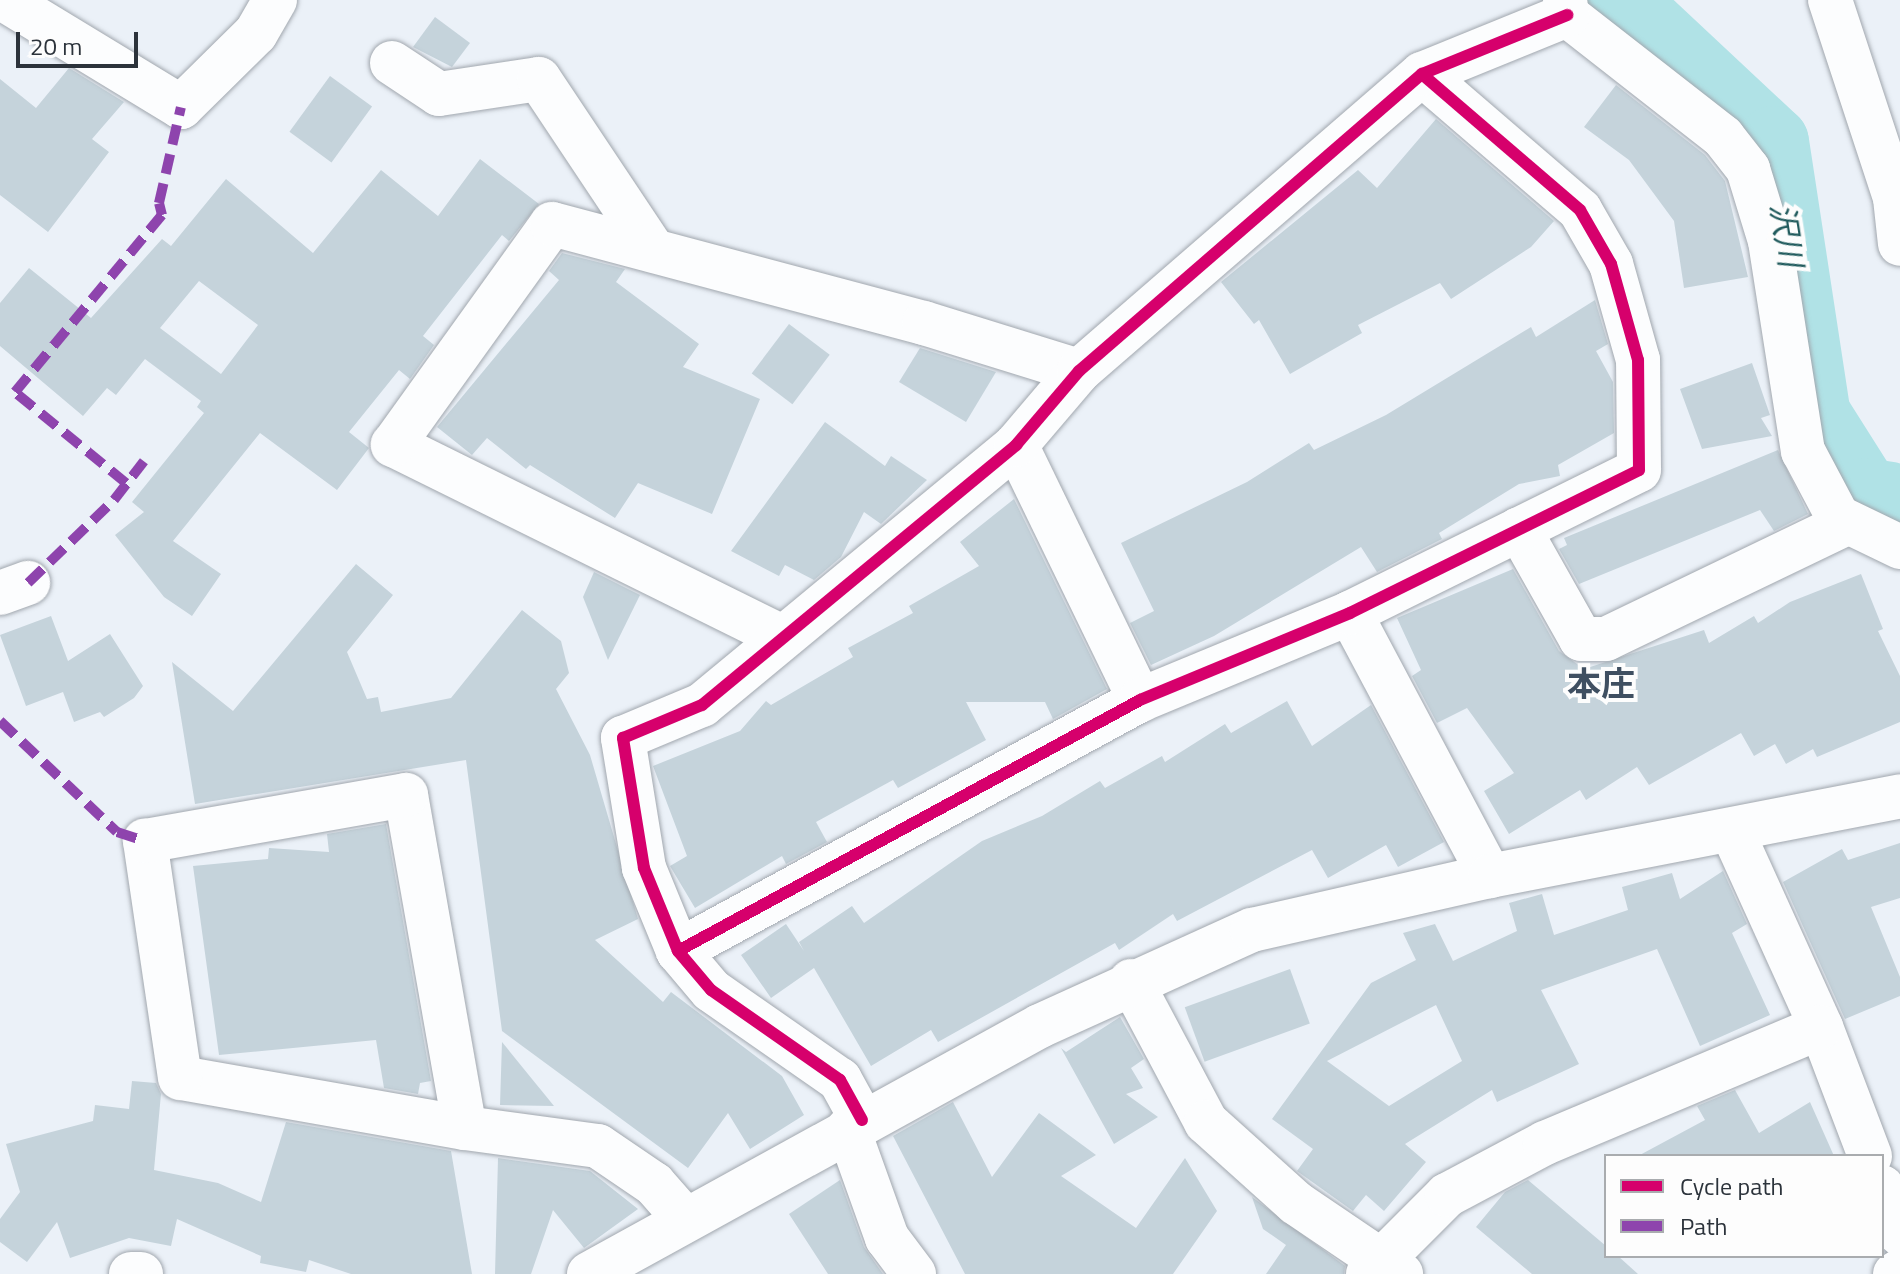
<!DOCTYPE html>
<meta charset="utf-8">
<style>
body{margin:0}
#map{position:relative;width:1900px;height:1274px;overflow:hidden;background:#ebf1f8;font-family:"Titillium Web","Noto Sans JP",sans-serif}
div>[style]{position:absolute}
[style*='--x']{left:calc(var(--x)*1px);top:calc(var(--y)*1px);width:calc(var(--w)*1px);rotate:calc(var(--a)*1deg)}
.river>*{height:72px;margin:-36px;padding:0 36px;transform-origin:36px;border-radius:36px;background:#b0e2e6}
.building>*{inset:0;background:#c5d3db;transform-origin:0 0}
.roads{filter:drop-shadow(0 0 2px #a1a7ae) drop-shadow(0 0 2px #a1a7ae)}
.minor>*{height:44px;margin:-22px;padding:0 22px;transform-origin:22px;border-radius:22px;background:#fcfdfe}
.tertiary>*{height:44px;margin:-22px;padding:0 22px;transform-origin:22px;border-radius:22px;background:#fcfdfe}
.quiet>*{height:10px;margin-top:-5px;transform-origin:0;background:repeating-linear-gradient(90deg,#8e44ad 0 20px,transparent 0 30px)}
.cycleway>*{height:12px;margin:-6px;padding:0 6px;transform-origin:6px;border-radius:6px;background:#d6006c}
span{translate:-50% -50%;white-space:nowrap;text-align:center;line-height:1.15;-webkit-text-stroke:8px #fdfdfd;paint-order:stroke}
.water-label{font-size:32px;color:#215b5d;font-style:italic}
.quarter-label{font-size:34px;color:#3f4f61;font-weight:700}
.legend{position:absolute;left:1604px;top:1154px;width:280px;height:104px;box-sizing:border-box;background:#fdfdfd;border:2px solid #a9acaf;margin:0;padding:10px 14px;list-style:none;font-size:24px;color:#2c333b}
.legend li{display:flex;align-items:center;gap:16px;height:40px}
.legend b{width:40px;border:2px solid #a9acaf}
.scale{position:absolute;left:16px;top:32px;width:122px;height:36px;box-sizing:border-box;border:4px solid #2c333b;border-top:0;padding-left:10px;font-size:24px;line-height:28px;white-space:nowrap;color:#2c333b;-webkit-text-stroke:6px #fdfdfd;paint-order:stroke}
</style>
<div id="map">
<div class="river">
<i style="--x:1621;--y:0;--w:208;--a:43.1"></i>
<i style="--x:1773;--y:142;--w:276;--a:81.3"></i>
<i style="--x:1815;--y:415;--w:93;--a:57.7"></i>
<i style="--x:1865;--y:494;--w:25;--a:9"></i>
</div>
<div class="building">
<i style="clip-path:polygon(435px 17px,470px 43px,452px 67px,413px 47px)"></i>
<i style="clip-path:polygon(69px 68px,124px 102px,92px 139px,109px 152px,48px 232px,0 195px,0 79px,36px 108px)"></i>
<i style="left:330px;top:76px;width:52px;height:69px;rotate:36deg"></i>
<i style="clip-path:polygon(1616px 85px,1705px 155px,1725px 181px,1748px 277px,1684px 288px,1674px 221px,1629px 160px,1584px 127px)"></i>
<i style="clip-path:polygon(1436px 119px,1554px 221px,1531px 247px,1451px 299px,1440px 283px,1358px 325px,1362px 333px,1290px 374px,1259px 320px,1254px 324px,1221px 282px,1358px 170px,1377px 188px)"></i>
<i style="clip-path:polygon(evenodd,480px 159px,539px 204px,509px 241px,502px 235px,423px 336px,434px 345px,410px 379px,399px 370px,349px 432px,369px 448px,337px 490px,260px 433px,173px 541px,221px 574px,192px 616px,164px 597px,115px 535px,144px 512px,132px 502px,204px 413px,197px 407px,201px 401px,145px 359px,116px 395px,107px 388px,83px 416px,0 346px,0 303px,29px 268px,91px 318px,162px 239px,171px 246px,226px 179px,313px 253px,381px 170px,438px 216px,480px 159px,199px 281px,258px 325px,221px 374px,160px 328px,199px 281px)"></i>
<i style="clip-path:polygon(562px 253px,625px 269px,616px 282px,699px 344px,683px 367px,760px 399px,712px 514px,638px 483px,615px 518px,530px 465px,526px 469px,487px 438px,472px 455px,437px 427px,559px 280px,549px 271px)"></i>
<i style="clip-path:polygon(1595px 300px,1608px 344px,1596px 351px,1613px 382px,1614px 433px,1558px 465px,1560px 476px,1519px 484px,1439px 533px,1442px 539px,1377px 572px,1361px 547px,1214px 636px,1151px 665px,1130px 623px,1154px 611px,1121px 543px,1247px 482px,1309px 443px,1314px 450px,1386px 415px,1531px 327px,1536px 337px)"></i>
<i style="left:789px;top:324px;width:51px;height:62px;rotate:37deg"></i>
<i style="clip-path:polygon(920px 348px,996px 372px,966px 422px,899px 382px)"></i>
<i style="clip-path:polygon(1752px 363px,1770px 415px,1761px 418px,1772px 436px,1702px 449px,1680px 389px)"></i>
<i style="clip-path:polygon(825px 422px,885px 466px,891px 456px,927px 480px,881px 524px,864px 512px,841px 557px,814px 580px,785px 565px,779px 576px,731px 551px)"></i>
<i style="clip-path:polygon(1778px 450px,1808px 514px,1774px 531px,1760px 510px,1579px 584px,1559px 549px,1567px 545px,1564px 538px)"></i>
<i style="clip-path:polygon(1014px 499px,1107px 689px,1053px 719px,1045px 702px,966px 702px,986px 740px,898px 788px,893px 780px,816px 822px,827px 842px,786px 864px,782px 856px,695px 908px,670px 866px,687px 856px,653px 766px,740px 731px,766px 701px,771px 705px,853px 657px,848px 648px,913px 613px,909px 606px,979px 566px,960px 542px)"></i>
<i style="clip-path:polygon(356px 564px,393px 595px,347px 652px,367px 699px,378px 697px,381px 712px,451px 698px,522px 610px,561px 641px,569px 673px,556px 689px,590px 755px,638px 919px,595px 940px,663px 1002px,671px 992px,782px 1076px,804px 1115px,750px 1149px,728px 1113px,688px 1168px,502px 1031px,466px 760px,195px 804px,172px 662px,233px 711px)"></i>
<i style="clip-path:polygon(1513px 569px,1559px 651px,1584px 669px,1704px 630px,1709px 643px,1754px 616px,1758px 623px,1790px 602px,1861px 574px,1883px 629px,1878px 631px,1900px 676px,1900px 722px,1817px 757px,1813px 749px,1786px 764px,1775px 744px,1754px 756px,1741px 733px,1649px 785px,1637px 767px,1586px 800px,1580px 790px,1509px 834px,1484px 791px,1514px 773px,1467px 708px,1437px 723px,1412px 676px,1421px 670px,1397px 618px)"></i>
<i style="clip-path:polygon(594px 572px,640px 595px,608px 660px,583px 597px)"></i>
<i style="clip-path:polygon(51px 616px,68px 661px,110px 634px,143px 686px,134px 698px,104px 717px,100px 712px,74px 722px,63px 692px,26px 706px,0 635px)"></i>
<i style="clip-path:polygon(1287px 701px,1312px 746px,1371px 705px,1444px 842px,1398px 867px,1386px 845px,1328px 878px,1312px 850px,1177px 921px,1173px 914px,1119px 950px,1115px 943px,938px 1042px,931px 1030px,871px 1066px,814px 968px,771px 998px,741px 955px,786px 924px,804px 951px,799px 942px,852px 906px,864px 923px,982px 841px,1042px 816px,1100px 781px,1105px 788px,1162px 756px,1165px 762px,1225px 724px,1231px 733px)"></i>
<i style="clip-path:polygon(386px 824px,431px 1081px,420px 1083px,418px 1094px,384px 1088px,376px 1040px,219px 1055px,193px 866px,268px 859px,269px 848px,329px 852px,327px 834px)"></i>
<i style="clip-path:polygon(1900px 843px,1900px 898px,1871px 907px,1900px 977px,1900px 996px,1845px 1019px,1783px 882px,1842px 849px,1848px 860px)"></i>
<i style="clip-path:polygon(evenodd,1723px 871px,1747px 924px,1732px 933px,1770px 1015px,1700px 1046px,1657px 949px,1541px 990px,1579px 1064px,1497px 1102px,1492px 1090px,1405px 1144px,1426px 1162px,1384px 1211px,1366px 1195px,1353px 1211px,1297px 1171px,1313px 1149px,1272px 1119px,1371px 983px,1416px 960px,1403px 933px,1435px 924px,1453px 961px,1517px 931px,1509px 903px,1542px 894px,1554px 935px,1628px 910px,1622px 887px,1672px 873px,1680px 899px,1723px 871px,1436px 1005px,1462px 1061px,1389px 1106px,1327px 1061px,1436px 1005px)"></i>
<i style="left:1290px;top:969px;width:58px;height:112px;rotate:70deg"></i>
<i style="clip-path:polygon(1120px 1017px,1144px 1059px,1131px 1068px,1143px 1088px,1126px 1094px,1158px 1117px,1114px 1144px,1061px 1048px,1066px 1052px)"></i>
<i style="clip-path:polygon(502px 1042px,554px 1106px,500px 1105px)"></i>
<i style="clip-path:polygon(132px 1081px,156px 1083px,161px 1094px,154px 1170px,218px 1183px,261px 1202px,286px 1122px,451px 1151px,472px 1274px,351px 1274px,309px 1260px,306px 1272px,260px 1263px,261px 1256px,177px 1219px,171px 1246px,129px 1238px,70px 1258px,57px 1222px,27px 1262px,0 1242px,0 1219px,20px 1192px,6px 1144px,93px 1121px,95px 1105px,129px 1109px)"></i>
<i style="clip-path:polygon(1735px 1090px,1759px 1133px,1810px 1102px,1834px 1156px,1638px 1156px,1705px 1120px,1697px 1106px)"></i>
<i style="clip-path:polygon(953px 1102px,992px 1177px,1039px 1113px,1096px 1155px,1061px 1176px,1136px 1228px,1185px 1158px,1217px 1211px,1173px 1274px,965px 1274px,893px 1136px)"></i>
<i style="clip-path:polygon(498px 1158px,590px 1171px,638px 1209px,584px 1248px,553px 1210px,531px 1274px,495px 1274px)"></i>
<i style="clip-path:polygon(840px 1180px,864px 1247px,883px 1274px,828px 1274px,789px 1214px)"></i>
<i style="clip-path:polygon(1528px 1180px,1606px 1246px,1606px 1256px,1618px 1256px,1638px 1274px,1532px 1274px,1476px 1227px,1505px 1192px)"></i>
<i style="clip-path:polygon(1252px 1197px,1345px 1266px,1344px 1274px,1266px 1274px,1286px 1245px,1263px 1229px)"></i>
</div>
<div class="roads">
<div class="minor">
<i style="--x:5;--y:0;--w:206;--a:31.3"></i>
<i style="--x:181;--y:107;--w:105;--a:-44.6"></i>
<i style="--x:256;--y:33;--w:38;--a:-60"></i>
<i style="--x:1565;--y:0;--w:15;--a:82"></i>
<i style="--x:1567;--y:15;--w:198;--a:38"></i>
<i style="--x:1723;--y:137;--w:41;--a:52"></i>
<i style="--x:1748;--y:169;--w:75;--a:73"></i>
<i style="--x:1770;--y:241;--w:213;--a:81.1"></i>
<i style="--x:1803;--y:451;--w:75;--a:62.1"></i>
<i style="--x:1838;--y:517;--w:69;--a:25.8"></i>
<i style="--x:392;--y:63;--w:56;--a:33.4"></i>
<i style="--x:439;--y:94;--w:101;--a:-8.5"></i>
<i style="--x:539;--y:79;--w:206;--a:56.3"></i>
<i style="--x:1016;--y:445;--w:284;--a:64.1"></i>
<i style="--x:1519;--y:529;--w:126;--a:60.6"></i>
<i style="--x:1581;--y:639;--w:25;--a:0"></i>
<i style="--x:1606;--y:639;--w:267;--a:-25.7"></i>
<i style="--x:0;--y:593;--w:30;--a:-20"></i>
<i style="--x:1350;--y:613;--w:298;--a:62"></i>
<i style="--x:780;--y:636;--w:432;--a:-153.7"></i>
<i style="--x:393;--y:445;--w:272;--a:-54.3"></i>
<i style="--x:552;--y:224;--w:385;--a:14.9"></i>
<i style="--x:924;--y:323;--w:162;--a:17.2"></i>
<i style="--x:406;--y:795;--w:338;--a:80"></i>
<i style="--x:465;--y:1128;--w:289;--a:-170"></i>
<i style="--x:180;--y:1078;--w:240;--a:-98.4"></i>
<i style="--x:145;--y:841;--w:265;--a:-10"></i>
<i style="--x:1733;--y:833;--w:213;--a:65.6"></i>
<i style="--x:1821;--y:1027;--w:138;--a:69.2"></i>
<i style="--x:678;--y:951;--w:526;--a:-28.51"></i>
<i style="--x:1140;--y:700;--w:227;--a:-22.5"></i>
<i style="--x:1350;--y:613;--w:322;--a:-26.3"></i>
<i style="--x:1639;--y:470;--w:110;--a:-90.5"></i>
<i style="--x:1638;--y:360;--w:100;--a:-105.7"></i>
<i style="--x:1611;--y:264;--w:62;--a:-119.9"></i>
<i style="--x:1580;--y:210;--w:208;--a:-139.3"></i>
<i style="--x:1131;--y:981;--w:160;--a:62"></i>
<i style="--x:1206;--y:1122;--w:121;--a:42"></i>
<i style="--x:1296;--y:1203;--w:127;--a:34.1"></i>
<i style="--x:862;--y:1120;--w:46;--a:-118.8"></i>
<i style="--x:840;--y:1080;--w:157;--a:-145.1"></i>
<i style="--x:711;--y:990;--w:51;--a:-130.2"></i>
<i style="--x:678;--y:951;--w:90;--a:-112.3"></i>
<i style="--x:644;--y:868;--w:132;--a:-99.2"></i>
<i style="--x:623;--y:738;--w:86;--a:-22.7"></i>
<i style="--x:702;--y:705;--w:408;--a:-39.6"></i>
<i style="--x:1016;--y:445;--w:97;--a:-49.6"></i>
<i style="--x:1079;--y:371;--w:454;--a:-40.9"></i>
<i style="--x:1422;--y:74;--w:157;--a:-22.1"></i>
<i style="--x:465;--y:1128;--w:134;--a:7.7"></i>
<i style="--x:598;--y:1146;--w:68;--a:34.2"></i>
<i style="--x:654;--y:1184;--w:44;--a:48.7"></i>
<i style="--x:848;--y:1129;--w:116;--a:70.3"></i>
<i style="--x:887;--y:1238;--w:45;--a:53.1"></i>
<i style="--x:1882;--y:1187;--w:50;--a:69"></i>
<i style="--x:131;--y:1274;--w:10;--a:0"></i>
<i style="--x:589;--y:1274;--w:515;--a:-28.81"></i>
<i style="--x:1040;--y:1026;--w:233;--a:-24.4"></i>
<i style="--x:1252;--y:930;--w:244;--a:-12.8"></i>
<i style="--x:1490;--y:876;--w:418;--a:-11"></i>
<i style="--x:1368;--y:1274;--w:112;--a:-45"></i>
<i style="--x:1447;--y:1195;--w:111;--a:-28"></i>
<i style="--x:1545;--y:1143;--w:299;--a:-22.8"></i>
<i style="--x:1895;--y:1274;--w:6;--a:-31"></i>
</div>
<div class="tertiary">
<i style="--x:1830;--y:0;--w:208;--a:71.8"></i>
<i style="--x:1895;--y:198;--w:46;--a:83.8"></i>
</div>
</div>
<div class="quiet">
<i style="--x:126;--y:483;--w:144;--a:-140.7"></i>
<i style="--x:15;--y:392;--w:230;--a:-50.3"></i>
<i style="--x:162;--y:215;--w:12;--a:-104"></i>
<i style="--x:159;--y:203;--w:98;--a:-77.1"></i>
<i style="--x:28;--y:583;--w:120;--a:-44"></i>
<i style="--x:114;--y:500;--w:49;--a:-52.4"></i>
<i style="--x:0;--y:721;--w:161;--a:43.5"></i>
<i style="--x:117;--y:832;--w:29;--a:18"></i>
</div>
<div class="cycleway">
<i style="--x:678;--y:951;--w:526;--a:-28.51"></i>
<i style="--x:1140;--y:700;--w:227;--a:-22.5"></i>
<i style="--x:1350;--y:613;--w:322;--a:-26.3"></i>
<i style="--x:1639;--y:470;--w:110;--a:-90.5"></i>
<i style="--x:1638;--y:360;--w:100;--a:-105.7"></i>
<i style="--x:1611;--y:264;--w:62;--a:-119.9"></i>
<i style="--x:1580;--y:210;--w:208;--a:-139.3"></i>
<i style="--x:862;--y:1120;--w:46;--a:-118.8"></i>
<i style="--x:840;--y:1080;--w:157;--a:-145.1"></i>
<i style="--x:711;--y:990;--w:51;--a:-130.2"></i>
<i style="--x:678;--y:951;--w:90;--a:-112.3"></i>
<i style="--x:644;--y:868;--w:132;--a:-99.2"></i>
<i style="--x:623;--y:738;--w:86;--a:-22.7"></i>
<i style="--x:702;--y:705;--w:408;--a:-39.6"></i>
<i style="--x:1016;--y:445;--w:97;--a:-49.6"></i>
<i style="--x:1079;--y:371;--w:454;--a:-40.9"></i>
<i style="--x:1422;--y:74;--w:157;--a:-22.1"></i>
</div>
<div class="water-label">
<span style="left:1787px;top:235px;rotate:81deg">沢川</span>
</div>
<div class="quarter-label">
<span style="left:1601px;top:684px">本庄</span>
</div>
<ul class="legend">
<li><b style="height:10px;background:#d6006c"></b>Cycle path</li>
<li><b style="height:10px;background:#8e44ad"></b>Path</li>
</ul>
<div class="scale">20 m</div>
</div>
